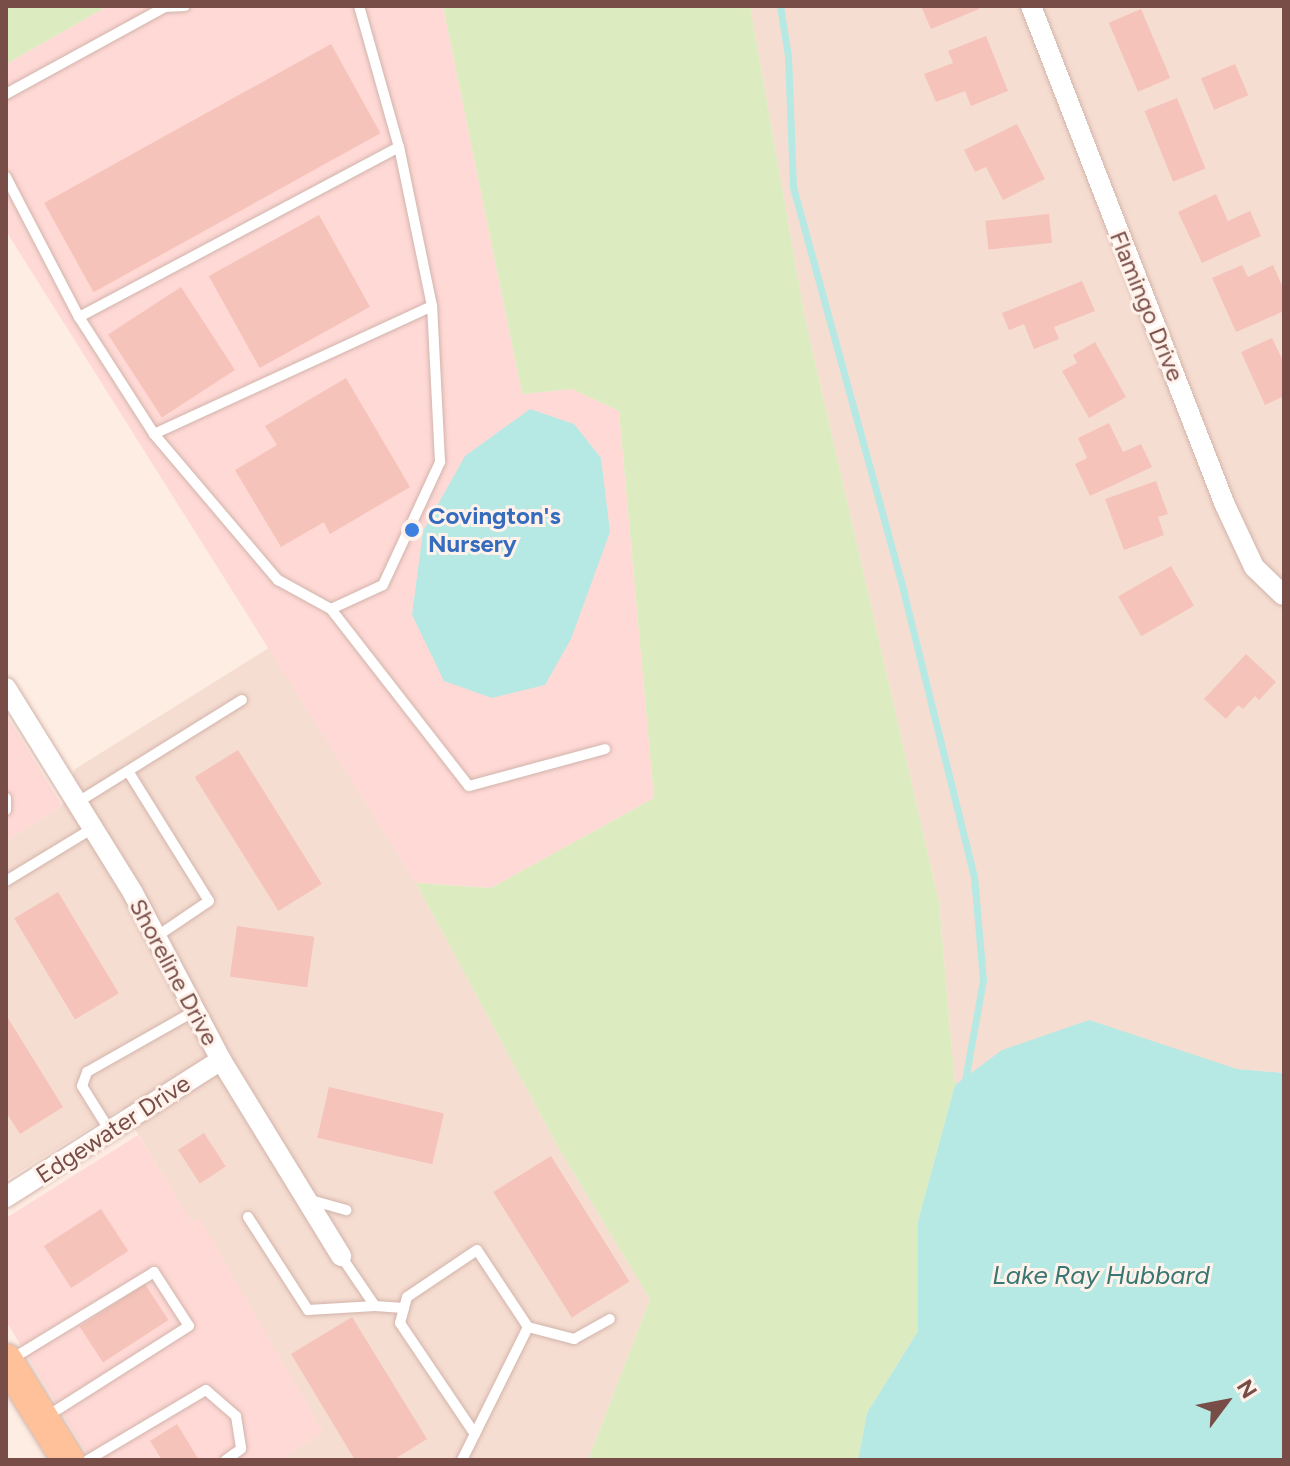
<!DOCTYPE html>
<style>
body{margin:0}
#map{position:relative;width:1290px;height:1466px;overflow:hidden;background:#feede3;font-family:Figtree,sans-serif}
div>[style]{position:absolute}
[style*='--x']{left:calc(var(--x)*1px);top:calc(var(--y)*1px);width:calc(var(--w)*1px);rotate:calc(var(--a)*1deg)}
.residential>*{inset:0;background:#f6ddd1}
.commercial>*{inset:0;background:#ffd9d6}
.green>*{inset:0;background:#ddecc0}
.water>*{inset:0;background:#b6e9e4}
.stream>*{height:7px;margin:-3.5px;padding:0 3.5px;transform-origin:3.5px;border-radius:3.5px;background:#b6e9e4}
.building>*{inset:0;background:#f5c3b9;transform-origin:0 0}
.roads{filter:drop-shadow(0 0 2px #d2b4ab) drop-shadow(0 0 2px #d2b4ab)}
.lane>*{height:10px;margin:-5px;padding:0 5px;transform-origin:5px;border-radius:5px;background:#fff}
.street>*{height:20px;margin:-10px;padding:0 10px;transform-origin:10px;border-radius:10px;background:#fff}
.primary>*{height:32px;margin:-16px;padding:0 16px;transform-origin:16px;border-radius:16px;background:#ffc199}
.dots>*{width:22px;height:22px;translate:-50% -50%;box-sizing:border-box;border:4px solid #fff2eb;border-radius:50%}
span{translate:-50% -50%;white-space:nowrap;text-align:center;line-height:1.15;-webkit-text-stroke:6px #fff2eb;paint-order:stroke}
.street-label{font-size:24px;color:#784d47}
.shop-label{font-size:24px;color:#366cbe;font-weight:700}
.left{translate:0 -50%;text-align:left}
.water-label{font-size:26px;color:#377672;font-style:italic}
.frame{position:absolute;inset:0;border:8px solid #784d47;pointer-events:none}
.north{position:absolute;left:1186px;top:1362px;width:80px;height:80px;-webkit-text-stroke:6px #fff2eb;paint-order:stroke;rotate:58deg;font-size:22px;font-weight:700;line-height:32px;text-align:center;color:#784d47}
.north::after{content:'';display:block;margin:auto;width:28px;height:36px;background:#784d47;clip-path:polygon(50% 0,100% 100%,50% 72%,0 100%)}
</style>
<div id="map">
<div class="residential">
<i style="clip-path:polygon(750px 6px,1284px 6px,1284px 1073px,1003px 1050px,955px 1085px,939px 902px,805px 318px)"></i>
<i style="clip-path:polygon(269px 648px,416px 883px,558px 1147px,650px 1299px,588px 1460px,280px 1460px,323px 1432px,198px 1219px,192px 1223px,122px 1108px,6px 1180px,6px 841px,62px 806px,75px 769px)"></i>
</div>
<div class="commercial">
<i style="clip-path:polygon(108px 6px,443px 6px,522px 394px,572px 389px,619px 411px,654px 798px,491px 888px,416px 883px,6px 231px,6px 64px)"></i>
<i style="clip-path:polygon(6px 715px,62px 806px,6px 841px)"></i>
<i style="clip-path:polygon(138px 1135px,192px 1222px,199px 1218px,323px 1432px,280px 1460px,91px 1460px,6px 1321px,6px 1218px)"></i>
</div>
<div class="green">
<i style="clip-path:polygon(6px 6px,108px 6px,6px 64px)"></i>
<i style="clip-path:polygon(443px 6px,750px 6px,805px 318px,939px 902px,955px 1085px,918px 1221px,918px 1331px,867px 1413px,858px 1460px,588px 1460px,650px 1299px,558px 1147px,416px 883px,491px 888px,654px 798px,619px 411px,572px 389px,522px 394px)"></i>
</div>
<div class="water">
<i style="clip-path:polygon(530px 409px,574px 424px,601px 458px,610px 532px,571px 639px,545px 685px,492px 698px,444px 681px,412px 615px,423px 531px,465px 456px)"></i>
<i style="clip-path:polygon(1089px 1020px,1237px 1069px,1284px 1073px,1284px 1460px,858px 1460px,867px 1413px,918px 1331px,918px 1221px,955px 1085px,1002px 1050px)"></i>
</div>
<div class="stream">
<i style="--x:780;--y:6;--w:51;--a:80.9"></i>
<i style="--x:788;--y:56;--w:131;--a:87.8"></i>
<i style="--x:793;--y:187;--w:422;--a:74.7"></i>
<i style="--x:904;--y:594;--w:292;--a:76.1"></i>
<i style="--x:974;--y:877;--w:103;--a:85"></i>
<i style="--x:983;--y:980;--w:108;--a:100.2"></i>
</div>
<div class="building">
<i style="clip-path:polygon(921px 6px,978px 6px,979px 9px,931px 29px)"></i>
<i style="left:1141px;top:9px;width:75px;height:35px;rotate:67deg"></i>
<i style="clip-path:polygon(986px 36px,1008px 91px,971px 106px,965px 91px,936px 102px,924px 74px,953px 63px,948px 51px)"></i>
<i style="left:331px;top:44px;width:102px;height:328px;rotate:61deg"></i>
<i style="left:1235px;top:64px;width:34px;height:37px;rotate:67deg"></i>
<i style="left:1177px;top:98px;width:76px;height:35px;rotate:68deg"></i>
<i style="clip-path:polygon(1017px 124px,1045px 179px,1003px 200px,986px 167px,975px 172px,964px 150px)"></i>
<i style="clip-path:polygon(1216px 194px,1228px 221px,1250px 211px,1261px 236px,1202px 263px,1178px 212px)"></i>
<i style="left:1049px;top:214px;width:29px;height:64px;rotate:84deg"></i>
<i style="left:319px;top:215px;width:105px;height:126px;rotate:61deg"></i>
<i style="clip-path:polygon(1242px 265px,1248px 277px,1273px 265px,1284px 290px,1284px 311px,1236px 332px,1212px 278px)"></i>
<i style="clip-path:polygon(1082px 281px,1095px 311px,1054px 327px,1059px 339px,1034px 349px,1024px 324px,1009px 330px,1002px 313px)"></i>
<i style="left:181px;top:287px;width:99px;height:87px;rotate:57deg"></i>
<i style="clip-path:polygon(1272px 338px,1284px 363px,1284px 396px,1265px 405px,1241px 352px)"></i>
<i style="clip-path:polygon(1095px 342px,1126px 397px,1089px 418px,1062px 371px,1077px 363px,1073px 355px)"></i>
<i style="clip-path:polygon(346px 378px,410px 487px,330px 534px,324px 522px,281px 547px,235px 470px,277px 445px,265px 426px)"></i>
<i style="clip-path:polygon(1109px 423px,1123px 452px,1141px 444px,1152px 467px,1090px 496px,1075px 464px,1087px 458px,1078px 438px)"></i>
<i style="clip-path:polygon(1156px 481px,1168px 514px,1158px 517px,1164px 535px,1124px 550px,1105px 499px)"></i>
<i style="left:1171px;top:566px;width:46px;height:61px;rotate:60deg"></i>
<i style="clip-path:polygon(1246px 654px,1276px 682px,1259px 700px,1255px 696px,1243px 709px,1238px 705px,1226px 719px,1204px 699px)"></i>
<i style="left:238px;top:750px;width:158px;height:51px;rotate:58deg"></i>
<i style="left:58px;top:892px;width:118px;height:51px;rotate:59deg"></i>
<i style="left:237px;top:926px;width:78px;height:51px;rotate:8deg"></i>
<i style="clip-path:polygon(6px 1015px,63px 1107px,20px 1134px,6px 1112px)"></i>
<i style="left:329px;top:1087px;width:118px;height:52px;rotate:13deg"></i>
<i style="left:204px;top:1133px;width:40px;height:31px;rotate:57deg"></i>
<i style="left:551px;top:1156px;width:148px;height:68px;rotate:58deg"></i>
<i style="left:101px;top:1209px;width:50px;height:68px;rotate:57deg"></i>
<i style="left:145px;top:1284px;width:43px;height:78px;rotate:57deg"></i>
<i style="clip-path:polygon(352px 1317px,427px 1439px,393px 1460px,355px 1460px,291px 1354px)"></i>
<i style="clip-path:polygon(177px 1424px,199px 1460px,162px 1460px,150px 1441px)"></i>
</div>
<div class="roads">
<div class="lane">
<i style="--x:359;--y:6;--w:147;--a:74.2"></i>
<i style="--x:6;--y:94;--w:181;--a:-28.7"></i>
<i style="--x:165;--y:7;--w:20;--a:-3"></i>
<i style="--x:6;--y:177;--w:158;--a:62.5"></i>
<i style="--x:79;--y:317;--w:139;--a:57.3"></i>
<i style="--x:154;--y:434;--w:192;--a:49.7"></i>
<i style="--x:278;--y:580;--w:60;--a:28.7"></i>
<i style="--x:331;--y:609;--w:57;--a:-24.8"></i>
<i style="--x:383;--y:585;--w:136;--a:-65.1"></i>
<i style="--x:440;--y:462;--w:156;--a:-92.9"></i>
<i style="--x:432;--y:306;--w:162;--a:-101.7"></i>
<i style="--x:399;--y:147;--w:362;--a:152"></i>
<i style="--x:154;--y:434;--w:306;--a:-24.7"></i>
<i style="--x:331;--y:609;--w:224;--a:52.1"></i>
<i style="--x:469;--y:786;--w:141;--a:-15.2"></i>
<i style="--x:128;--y:771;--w:153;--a:58.1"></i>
<i style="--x:209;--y:901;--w:64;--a:145.8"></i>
<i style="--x:6;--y:798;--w:12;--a:90"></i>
<i style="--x:78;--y:802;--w:193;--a:-31.9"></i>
<i style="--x:6;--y:881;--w:102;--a:-31.3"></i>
<i style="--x:110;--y:1131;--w:53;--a:-121.9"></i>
<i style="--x:82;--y:1086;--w:15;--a:-70"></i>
<i style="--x:87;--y:1072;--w:124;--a:-29.5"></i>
<i style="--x:307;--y:1199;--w:41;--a:15.8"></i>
<i style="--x:248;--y:1217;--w:111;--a:57.2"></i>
<i style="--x:308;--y:1310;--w:67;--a:-3.4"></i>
<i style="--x:341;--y:1256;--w:60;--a:55.8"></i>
<i style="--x:375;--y:1306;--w:29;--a:4"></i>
<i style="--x:528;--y:1327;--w:48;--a:14.6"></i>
<i style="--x:574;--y:1339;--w:41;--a:-29.1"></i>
<i style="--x:10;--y:1360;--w:169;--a:-31.4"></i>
<i style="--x:154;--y:1272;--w:64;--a:57.1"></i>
<i style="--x:189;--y:1326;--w:172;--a:147.6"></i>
<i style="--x:88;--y:1460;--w:137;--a:-30.7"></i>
<i style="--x:206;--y:1390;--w:40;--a:41"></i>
<i style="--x:236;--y:1416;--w:33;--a:81"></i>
<i style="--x:241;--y:1449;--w:19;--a:144"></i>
<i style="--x:462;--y:1460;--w:148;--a:-63.6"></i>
<i style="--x:528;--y:1327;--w:92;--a:-123.5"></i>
<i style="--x:477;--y:1250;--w:84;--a:146.1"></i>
<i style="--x:407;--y:1297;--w:27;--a:105"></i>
<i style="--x:400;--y:1323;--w:134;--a:56"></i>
</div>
<div class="street">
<i style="--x:1031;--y:6;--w:535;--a:68.76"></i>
<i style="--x:1225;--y:505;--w:68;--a:64.9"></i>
<i style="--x:1254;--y:567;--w:40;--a:44"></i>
<i style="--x:6;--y:688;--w:241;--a:58.2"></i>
<i style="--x:133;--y:893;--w:189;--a:62.2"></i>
<i style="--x:221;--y:1060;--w:230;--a:58.5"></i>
<i style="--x:6;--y:1197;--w:255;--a:-32.5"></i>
</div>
<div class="primary">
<i style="--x:6;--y:1360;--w:118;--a:58.2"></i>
</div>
</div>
<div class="dots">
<i style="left:412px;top:530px;background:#3f7fe0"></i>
</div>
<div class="street-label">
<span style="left:1147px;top:306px;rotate:68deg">Flamingo Drive</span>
<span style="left:174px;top:972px;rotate:62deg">Shoreline Drive</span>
<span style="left:113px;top:1129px;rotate:-33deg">Edgewater Drive</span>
</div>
<div class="shop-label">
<span class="left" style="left:428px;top:530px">Covington's<br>Nursery</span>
</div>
<div class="water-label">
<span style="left:1101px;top:1276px">Lake Ray Hubbard</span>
</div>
<div class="frame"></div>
<div class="north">N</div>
</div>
